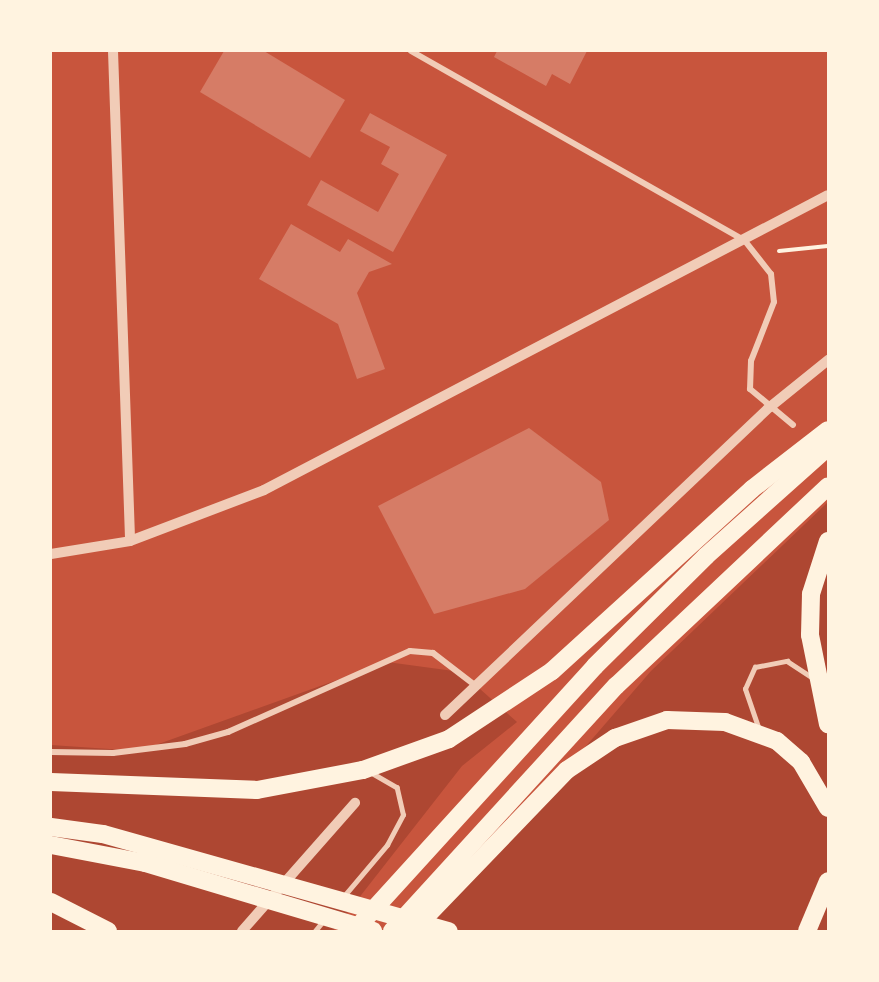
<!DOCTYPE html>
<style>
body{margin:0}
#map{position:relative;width:879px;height:982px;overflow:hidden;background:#c8553d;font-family:Helvetica,sans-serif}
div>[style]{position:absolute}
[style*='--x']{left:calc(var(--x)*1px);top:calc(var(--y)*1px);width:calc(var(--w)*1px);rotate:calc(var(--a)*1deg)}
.green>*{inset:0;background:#ae4732}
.building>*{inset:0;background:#d67c66}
.path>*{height:4px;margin:-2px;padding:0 2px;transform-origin:2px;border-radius:2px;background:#fff3e0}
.service>*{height:4.5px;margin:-2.25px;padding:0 2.25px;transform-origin:2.25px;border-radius:2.25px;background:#f1ccb7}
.minor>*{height:6px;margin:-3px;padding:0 3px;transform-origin:3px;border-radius:3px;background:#f1ccb7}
.tertiary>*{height:10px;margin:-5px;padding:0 5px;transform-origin:5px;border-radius:5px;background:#f1ccb7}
.motorway>*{height:18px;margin:-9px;padding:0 9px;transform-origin:9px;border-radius:9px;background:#fff3e0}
span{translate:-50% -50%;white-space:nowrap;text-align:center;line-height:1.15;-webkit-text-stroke:6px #fff3e0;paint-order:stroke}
.frame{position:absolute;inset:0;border:52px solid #fff3e0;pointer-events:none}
</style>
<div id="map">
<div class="green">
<i style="clip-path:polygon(828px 502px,828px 931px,426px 931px,651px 671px)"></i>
<i style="clip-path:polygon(387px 662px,461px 672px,517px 722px,462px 766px,333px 931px,51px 931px,51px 745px,139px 751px)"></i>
</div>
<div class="building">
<i style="clip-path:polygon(224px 51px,264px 51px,345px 100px,310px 158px,200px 92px)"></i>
<i style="clip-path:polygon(497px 51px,587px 51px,570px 84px,552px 74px,546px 86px,494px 57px)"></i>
<i style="clip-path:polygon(370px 113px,447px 155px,393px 252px,307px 205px,321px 180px,378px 212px,399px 174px,381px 164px,390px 147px,360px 131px)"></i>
<i style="clip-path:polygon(291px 224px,340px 252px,348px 239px,392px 264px,369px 272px,357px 293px,385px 369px,357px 379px,338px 324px,259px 279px)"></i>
<i style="clip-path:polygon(529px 428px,601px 482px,609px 520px,525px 589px,434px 614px,378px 506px)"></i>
</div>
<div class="path">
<i style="--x:779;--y:251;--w:49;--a:-5.8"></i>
</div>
<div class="service">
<i style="--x:758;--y:727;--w:40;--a:-108.9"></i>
<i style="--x:745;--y:689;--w:24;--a:-66"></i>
<i style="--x:755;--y:667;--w:33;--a:-11"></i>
<i style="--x:787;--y:661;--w:30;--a:33"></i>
<i style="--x:344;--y:896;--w:67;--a:-49.9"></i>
<i style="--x:387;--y:845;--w:34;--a:-62"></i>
<i style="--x:403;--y:815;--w:28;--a:-103"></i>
<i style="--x:397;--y:788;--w:30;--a:-150"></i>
<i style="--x:315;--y:931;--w:13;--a:-51"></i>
</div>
<div class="minor">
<i style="--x:411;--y:51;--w:384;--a:29.6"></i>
<i style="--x:745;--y:241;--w:42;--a:51.8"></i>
<i style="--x:771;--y:274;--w:28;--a:84"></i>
<i style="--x:774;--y:302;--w:63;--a:111.3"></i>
<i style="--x:751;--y:361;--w:28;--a:92"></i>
<i style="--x:750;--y:389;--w:56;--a:39.9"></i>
<i style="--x:51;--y:752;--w:62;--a:0.9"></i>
<i style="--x:113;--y:753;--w:73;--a:-7.1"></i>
<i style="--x:185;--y:744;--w:45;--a:-15.6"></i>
<i style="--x:228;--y:732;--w:199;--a:-24"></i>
<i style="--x:410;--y:651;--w:23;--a:5"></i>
<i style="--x:433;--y:653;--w:54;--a:37.5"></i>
</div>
<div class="tertiary">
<i style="--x:113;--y:51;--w:490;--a:88"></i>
<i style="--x:51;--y:554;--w:80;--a:-9.3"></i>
<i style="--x:130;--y:541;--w:143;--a:-20.8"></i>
<i style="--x:264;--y:490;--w:636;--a:-27.61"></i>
<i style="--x:445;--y:715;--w:448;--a:-43.5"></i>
<i style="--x:770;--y:407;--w:75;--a:-39"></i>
<i style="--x:242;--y:931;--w:171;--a:-48.6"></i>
</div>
<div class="motorway">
<i style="--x:828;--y:541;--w:56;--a:107.8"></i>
<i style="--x:811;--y:594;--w:41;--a:91.4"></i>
<i style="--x:810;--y:635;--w:91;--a:78.6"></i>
<i style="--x:51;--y:782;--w:206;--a:2.2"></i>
<i style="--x:257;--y:790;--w:108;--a:-10.7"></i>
<i style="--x:363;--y:770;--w:91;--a:-19.8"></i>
<i style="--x:449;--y:739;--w:123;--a:-33.4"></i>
<i style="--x:552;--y:671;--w:270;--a:-42.3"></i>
<i style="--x:752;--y:489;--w:96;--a:-37.8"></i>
<i style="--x:51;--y:827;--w:52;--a:7.7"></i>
<i style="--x:103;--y:834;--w:359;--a:15.7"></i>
<i style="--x:51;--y:845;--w:96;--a:10.8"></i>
<i style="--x:145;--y:863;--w:238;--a:16.6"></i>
<i style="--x:51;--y:902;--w:64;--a:27"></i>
<i style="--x:354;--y:931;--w:358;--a:-47.7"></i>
<i style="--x:595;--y:666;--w:156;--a:-44.7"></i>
<i style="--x:706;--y:556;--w:164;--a:-41.8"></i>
<i style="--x:392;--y:931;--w:332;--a:-47.6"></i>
<i style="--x:616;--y:686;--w:291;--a:-43.3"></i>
<i style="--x:412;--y:931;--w:223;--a:-46.1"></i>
<i style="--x:567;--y:770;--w:58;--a:-33.7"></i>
<i style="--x:615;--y:738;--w:55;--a:-19.1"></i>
<i style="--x:667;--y:720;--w:58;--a:2"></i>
<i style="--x:725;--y:722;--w:55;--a:20.1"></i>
<i style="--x:777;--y:741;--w:32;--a:41"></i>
<i style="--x:801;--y:762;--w:53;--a:59.6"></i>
<i style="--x:807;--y:931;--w:54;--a:-67.2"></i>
</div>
<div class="frame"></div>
</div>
